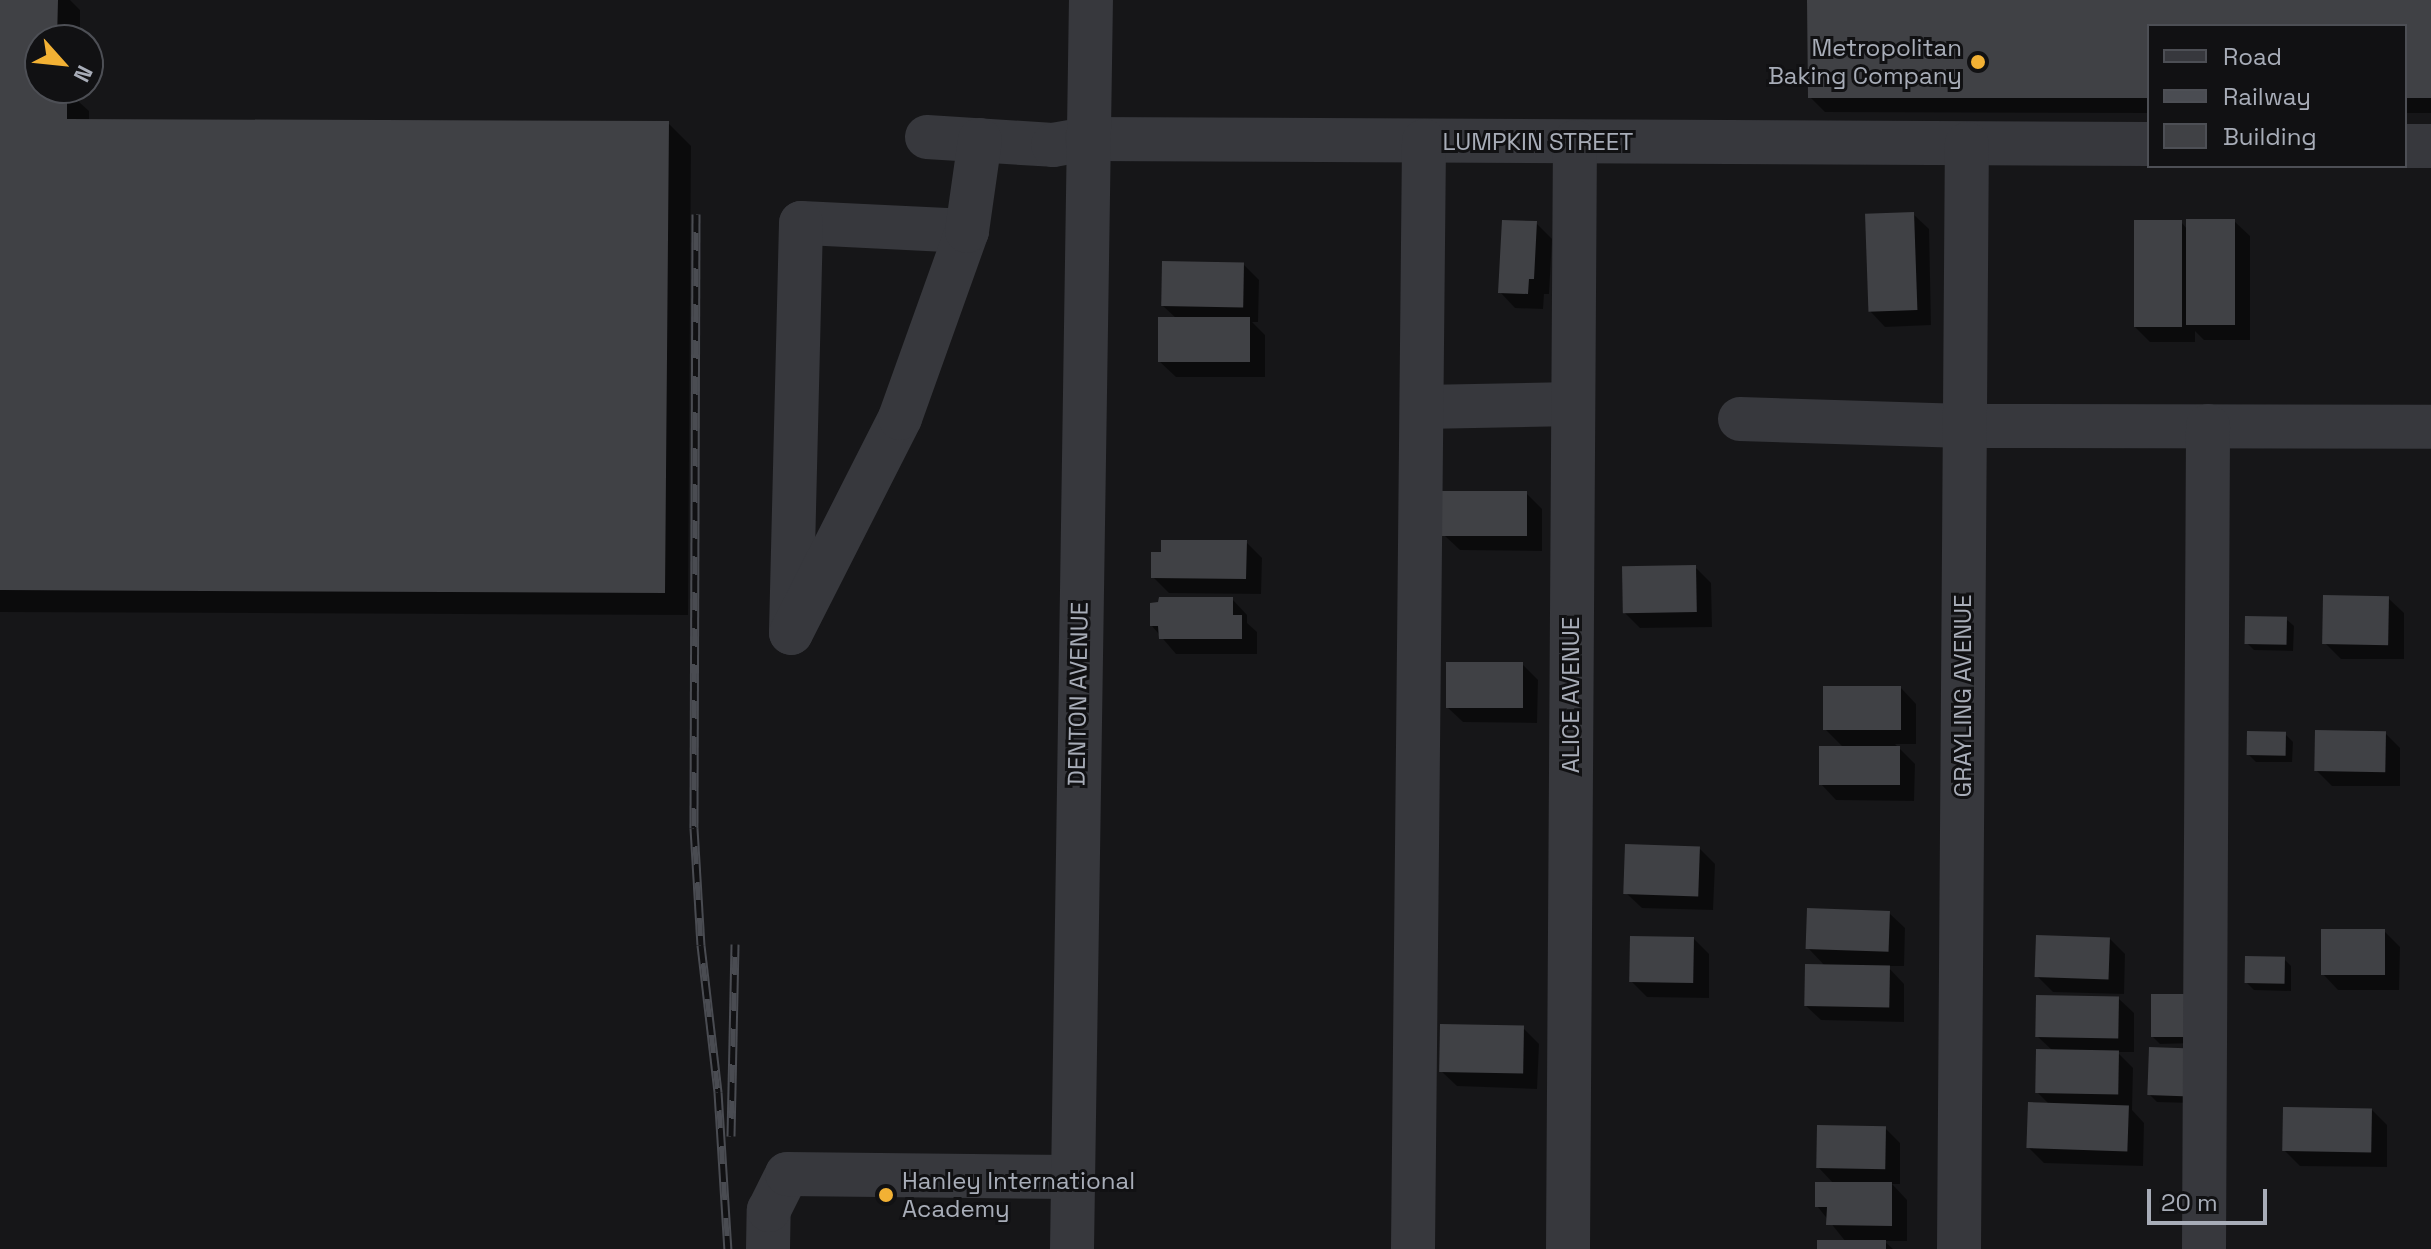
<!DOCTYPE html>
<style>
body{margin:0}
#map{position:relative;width:2431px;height:1249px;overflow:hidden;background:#161618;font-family:"Space Grotesk",sans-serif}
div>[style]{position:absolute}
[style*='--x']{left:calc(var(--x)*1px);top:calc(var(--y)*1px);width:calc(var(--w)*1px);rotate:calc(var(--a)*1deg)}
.shadow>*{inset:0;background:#0007}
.building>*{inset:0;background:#404145;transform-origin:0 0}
.minor>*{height:44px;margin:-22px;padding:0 22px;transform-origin:22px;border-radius:22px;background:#37383d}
.rail>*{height:9px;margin-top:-4.5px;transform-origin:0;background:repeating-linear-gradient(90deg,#111113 0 18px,#4a4c52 0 36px);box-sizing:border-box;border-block:2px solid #4a4c52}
.dots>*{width:22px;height:22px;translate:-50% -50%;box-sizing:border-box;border:4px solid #111113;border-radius:50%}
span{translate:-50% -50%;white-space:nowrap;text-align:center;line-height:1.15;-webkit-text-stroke:6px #111113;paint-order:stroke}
.poi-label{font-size:24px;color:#a8adb8}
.right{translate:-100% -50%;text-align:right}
.left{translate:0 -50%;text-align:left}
.street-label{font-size:24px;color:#a8adb8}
.legend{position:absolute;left:2147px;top:24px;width:260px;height:144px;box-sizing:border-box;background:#111113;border:2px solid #4d4f55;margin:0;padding:10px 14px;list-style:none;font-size:24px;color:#a8adb8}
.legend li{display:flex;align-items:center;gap:16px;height:40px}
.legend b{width:40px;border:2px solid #4d4f55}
.north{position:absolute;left:24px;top:24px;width:80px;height:80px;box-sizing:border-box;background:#111113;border:2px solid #4d4f55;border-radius:50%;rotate:117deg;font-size:22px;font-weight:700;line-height:32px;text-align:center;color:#a8adb8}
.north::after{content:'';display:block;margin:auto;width:28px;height:36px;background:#f2b134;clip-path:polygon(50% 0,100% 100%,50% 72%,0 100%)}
.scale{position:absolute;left:2147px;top:1189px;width:120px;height:36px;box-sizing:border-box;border:4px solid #a8adb8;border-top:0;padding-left:10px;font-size:24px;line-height:28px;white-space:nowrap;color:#a8adb8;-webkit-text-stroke:6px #111113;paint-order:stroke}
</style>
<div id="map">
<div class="shadow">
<i style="clip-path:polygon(0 0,70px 0,80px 10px,80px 40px,40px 40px,40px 88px,80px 88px,79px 102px,89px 111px,89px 121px,668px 123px,691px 146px,688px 615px,0 612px)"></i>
<i style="clip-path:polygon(1809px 0,2431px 0,2431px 113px,2405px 113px,2405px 26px,2149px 26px,2149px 113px,1825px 112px,1810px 97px)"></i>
<i style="clip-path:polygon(1913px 214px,1929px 229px,1931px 325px,1885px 327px,1870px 311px)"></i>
<i style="clip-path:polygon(2234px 221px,2250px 236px,2250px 340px,2204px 340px,2195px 331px,2195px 342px,2150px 342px,2134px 326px,2181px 222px,2188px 230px)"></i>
<i style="clip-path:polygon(1536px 223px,1552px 239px,1549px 294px,1544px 294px,1543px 309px,1515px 308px,1500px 292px)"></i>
<i style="clip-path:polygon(1243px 264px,1259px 280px,1258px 322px,1252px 322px,1265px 335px,1265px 377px,1176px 377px,1160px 362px,1177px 319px,1163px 306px)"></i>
<i style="clip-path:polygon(1526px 493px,1542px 509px,1542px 551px,1460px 550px,1444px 535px)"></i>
<i style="clip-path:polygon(1246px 542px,1262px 558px,1261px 594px,1169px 593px,1153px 577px)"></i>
<i style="clip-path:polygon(1695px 567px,1711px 583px,1712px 627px,1640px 628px,1624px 612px)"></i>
<i style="clip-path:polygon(2388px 598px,2404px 613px,2404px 659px,2341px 659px,2325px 643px)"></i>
<i style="clip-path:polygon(1232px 599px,1247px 615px,1247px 623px,1257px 632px,1257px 654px,1176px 654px,1152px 626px)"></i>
<i style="clip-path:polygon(2286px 619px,2294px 626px,2293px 651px,2254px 650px,2247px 643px)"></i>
<i style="clip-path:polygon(1522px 664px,1538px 680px,1537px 723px,1463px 722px,1447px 707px)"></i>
<i style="clip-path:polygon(1901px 688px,1916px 704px,1916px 744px,1895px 744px,1915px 764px,1914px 801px,1836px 800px,1821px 784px,1844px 748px,1825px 729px)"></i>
<i style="clip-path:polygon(2385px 733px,2400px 748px,2400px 786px,2332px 786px,2316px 770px)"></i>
<i style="clip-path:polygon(2285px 734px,2293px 742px,2292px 762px,2256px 762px,2248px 754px)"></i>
<i style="clip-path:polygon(1699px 848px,1715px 864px,1713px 910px,1642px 908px,1626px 893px)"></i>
<i style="clip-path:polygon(1889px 913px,1905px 928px,1904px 966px,1887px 966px,1904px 984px,1904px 1022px,1821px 1020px,1805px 1005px,1826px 967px,1808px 948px)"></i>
<i style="clip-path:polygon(2384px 931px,2400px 947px,2399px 990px,2338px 990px,2323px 974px)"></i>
<i style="clip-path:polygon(1694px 939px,1709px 954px,1709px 998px,1647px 997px,1631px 981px)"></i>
<i style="clip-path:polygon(2110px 939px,2125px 954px,2124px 994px,2053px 992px,2037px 976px)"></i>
<i style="clip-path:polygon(2284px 959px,2291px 966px,2291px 991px,2254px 990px,2247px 983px)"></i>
<i style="clip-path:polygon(2153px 996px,2194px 1043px,2160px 1044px,2152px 1036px)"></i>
<i style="clip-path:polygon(2118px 998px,2134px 1013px,2134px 1052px,2117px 1052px,2133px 1068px,2132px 1110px,2144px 1123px,2143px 1166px,2044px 1163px,2029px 1148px,2049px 1104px,2037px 1092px,2053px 1051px,2037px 1036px)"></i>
<i style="clip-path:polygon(1523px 1028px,1539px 1044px,1537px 1089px,1457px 1086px,1441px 1071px)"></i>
<i style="clip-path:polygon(2151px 1049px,2191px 1103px,2157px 1102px,2149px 1094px)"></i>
<i style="clip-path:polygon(2372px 1110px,2387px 1125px,2387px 1167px,2300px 1166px,2284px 1150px)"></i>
<i style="clip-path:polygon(1885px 1128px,1900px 1143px,1900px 1184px,1892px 1184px,1907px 1200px,1907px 1241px,1884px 1241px,1893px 1249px,1819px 1249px,1846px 1242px,1817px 1206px,1834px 1184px,1818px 1167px)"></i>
</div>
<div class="building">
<i style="clip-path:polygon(0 0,58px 0,57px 40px,40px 40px,40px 88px,67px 88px,67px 119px,669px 121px,665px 593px,0 590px)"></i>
<i style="clip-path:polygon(1807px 0,2431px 0,2431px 98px,2405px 98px,2405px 26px,2149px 26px,2149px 98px,1808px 98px)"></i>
<i style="left:1914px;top:212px;width:98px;height:49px;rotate:88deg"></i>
<i style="left:2186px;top:219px;width:49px;height:106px"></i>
<i style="clip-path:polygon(1502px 220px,1537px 221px,1534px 279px,1529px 279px,1528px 294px,1498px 293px)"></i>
<i style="left:2134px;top:220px;width:48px;height:107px"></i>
<i style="left:1162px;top:261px;width:82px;height:45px;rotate:1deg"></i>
<i style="left:1158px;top:317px;width:92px;height:45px"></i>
<i style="left:1442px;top:491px;width:85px;height:45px"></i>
<i style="clip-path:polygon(1161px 540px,1247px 540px,1246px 579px,1151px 578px,1151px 552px,1161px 552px)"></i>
<i style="left:1696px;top:565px;width:47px;height:74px;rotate:89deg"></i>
<i style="left:2323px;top:595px;width:66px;height:49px;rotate:1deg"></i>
<i style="clip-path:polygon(1159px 597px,1233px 597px,1233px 615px,1242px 615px,1242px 639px,1159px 639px,1158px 626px,1150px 626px,1150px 603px,1158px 602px)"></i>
<i style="left:2245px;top:616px;width:42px;height:28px;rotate:1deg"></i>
<i style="left:1446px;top:662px;width:77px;height:46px"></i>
<i style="left:1823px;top:686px;width:78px;height:44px"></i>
<i style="left:2315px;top:730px;width:71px;height:41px;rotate:1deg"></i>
<i style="left:2247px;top:731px;width:39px;height:24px;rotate:1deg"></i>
<i style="left:1819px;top:746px;width:81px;height:39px"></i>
<i style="left:1625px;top:844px;width:75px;height:50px;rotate:2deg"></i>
<i style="left:1807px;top:908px;width:83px;height:41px;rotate:2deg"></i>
<i style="left:2321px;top:929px;width:64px;height:46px"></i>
<i style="left:2036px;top:935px;width:74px;height:42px;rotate:2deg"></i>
<i style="left:1630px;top:936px;width:64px;height:46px;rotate:1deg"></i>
<i style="left:2245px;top:956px;width:40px;height:27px;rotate:1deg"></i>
<i style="left:1805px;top:964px;width:85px;height:42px;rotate:1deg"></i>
<i style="left:2151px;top:994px;width:36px;height:43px"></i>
<i style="left:2036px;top:995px;width:83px;height:42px;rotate:1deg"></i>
<i style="left:1440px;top:1024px;width:84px;height:48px;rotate:1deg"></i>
<i style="left:2149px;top:1047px;width:36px;height:48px;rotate:2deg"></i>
<i style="left:2036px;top:1049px;width:83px;height:44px;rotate:1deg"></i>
<i style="left:2028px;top:1102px;width:101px;height:46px;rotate:2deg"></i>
<i style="left:2283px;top:1107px;width:89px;height:44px;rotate:1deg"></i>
<i style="left:1817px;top:1125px;width:69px;height:43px;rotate:1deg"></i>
<i style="clip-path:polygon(1815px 1182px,1892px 1182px,1892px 1226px,1826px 1225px,1827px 1207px,1815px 1207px)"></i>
<i style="left:1817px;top:1240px;width:69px;height:9px"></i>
</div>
<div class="minor">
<i style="--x:927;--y:137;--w:126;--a:3.6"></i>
<i style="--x:1053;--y:145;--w:35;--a:-10"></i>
<i style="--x:1087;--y:139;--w:1062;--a:0.27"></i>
<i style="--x:2405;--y:146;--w:26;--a:0"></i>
<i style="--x:967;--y:231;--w:166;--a:-177.2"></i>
<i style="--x:801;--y:223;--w:410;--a:91.4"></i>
<i style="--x:791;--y:633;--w:241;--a:-63.1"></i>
<i style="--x:900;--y:418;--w:199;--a:-70.3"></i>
<i style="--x:967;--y:231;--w:92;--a:-81.9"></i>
<i style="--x:1422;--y:407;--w:151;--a:-1.1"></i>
<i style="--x:1740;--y:419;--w:225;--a:1.8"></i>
<i style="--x:1965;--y:426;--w:466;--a:0.1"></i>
<i style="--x:768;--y:1249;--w:39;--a:-89"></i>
<i style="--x:769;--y:1210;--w:40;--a:-63.4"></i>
<i style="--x:787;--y:1174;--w:285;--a:0.6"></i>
<i style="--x:1072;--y:1249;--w:1249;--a:-89.13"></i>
<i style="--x:1413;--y:1249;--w:1108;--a:-89.43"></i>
<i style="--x:1568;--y:1249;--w:1107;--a:-89.64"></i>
<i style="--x:1959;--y:1249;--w:1105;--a:-89.59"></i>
<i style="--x:2204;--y:1249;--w:823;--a:-89.72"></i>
</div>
<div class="rail">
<i style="--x:696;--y:214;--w:614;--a:90.19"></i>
<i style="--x:694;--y:828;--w:117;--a:86.6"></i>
<i style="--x:701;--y:945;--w:148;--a:83.4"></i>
<i style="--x:718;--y:1092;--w:157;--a:86.4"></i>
<i style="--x:731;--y:1136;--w:192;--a:-88.8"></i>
</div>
<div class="dots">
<i style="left:1978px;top:62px;background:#f2b134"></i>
<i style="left:886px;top:1195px;background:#f2b134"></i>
</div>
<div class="poi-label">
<span class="right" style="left:1962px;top:62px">Metropolitan<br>Baking Company</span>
<span class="left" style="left:902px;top:1195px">Hanley International<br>Academy</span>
</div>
<div class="street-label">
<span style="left:1538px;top:142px">LUMPKIN STREET</span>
<span style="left:1078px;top:694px;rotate:-89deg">DENTON AVENUE</span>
<span style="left:1571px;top:695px;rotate:-90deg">ALICE AVENUE</span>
<span style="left:1963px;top:696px;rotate:-90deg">GRAYLING AVENUE</span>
</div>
<ul class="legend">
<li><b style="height:10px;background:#37383d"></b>Road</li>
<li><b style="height:10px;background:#4a4c52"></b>Railway</li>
<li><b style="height:22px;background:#404145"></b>Building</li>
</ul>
<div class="north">N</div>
<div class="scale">20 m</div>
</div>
